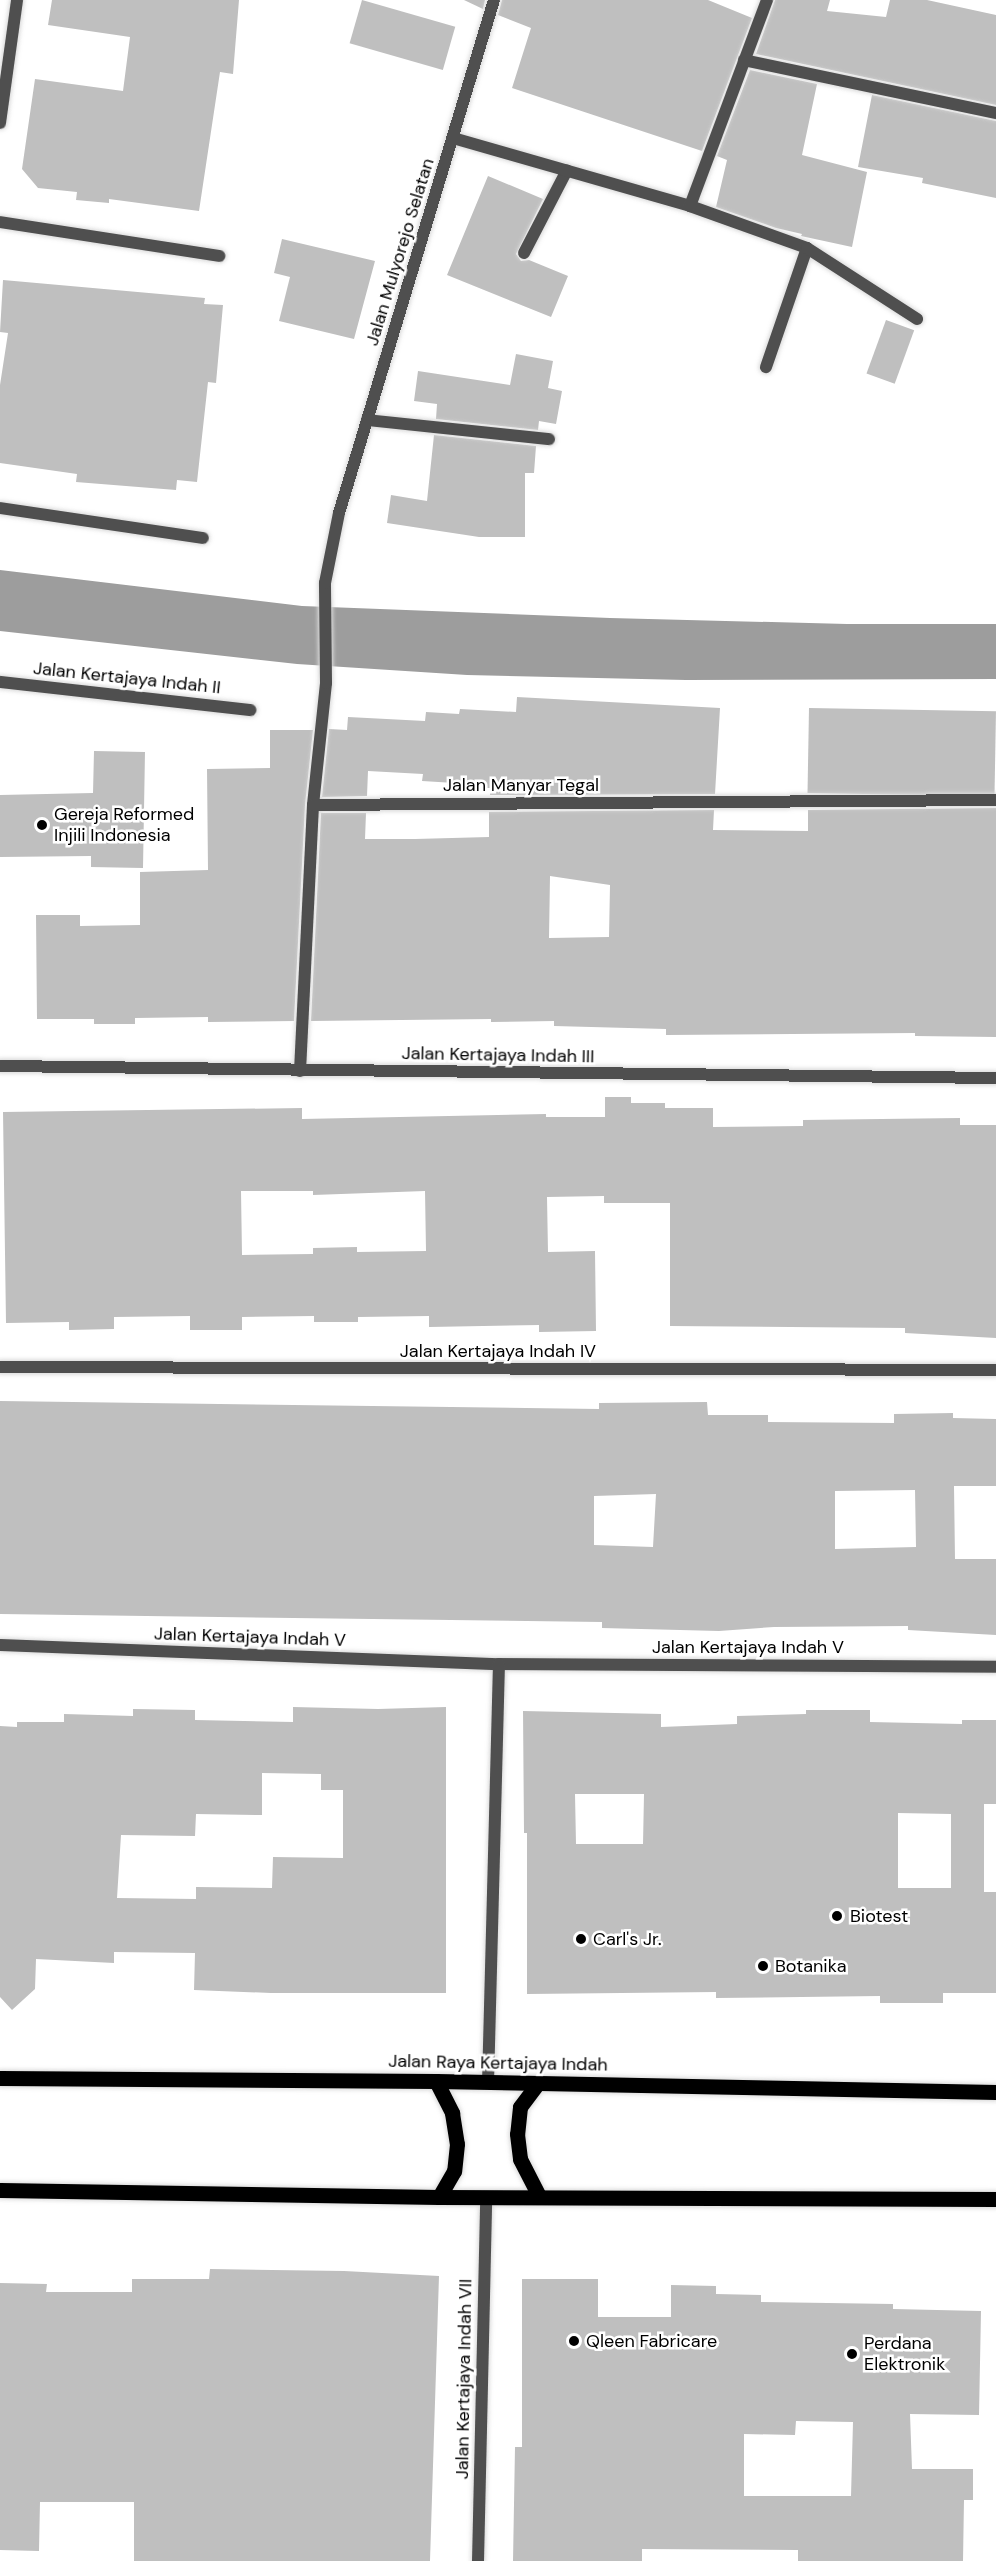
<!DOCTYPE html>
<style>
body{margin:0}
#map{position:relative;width:996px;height:2561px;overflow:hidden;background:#fff;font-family:"DM Sans",sans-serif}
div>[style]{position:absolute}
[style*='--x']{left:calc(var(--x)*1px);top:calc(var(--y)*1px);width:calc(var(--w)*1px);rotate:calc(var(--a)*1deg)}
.water>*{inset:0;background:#9d9d9d}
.building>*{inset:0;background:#bfbfbf;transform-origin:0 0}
.roads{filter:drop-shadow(0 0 2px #dbdbdb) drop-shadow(0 0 2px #dbdbdb)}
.lane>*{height:12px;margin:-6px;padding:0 6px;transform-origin:6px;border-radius:6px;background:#4f4f4f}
.street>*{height:12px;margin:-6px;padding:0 6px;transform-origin:6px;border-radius:6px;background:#4f4f4f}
.primary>*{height:15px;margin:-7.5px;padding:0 7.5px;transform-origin:7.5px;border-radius:7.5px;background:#000}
.dots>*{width:16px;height:16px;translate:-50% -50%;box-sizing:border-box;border:3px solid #fff;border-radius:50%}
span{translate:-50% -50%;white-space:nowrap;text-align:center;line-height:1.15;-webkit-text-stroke:5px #fff;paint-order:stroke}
.street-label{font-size:18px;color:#000}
.poi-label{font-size:18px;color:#000}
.left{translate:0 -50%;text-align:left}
</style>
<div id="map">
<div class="water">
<i style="clip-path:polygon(0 570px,302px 606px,610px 618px,847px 624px,996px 624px,996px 679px,686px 680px,467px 675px,297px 664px,0 631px)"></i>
</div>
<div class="building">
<i style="clip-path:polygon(52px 0,239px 0,233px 74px,220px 72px,199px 211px,109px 199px,109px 203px,76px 200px,77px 192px,38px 188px,22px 169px,35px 79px,123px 91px,130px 37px,48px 25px)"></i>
<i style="left:362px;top:0;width:97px;height:45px;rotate:16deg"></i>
<i style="clip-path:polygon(464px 0,485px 0,483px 9px)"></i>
<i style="clip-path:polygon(502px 0,708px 0,752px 18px,702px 151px,512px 88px,531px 28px,498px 15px)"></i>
<i style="clip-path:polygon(775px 0,830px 0,827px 11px,886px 17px,890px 0,927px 0,996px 15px,996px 105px,756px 54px)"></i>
<i style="clip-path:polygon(750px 70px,817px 84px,802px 155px,867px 172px,852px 247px,801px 236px,802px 234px,776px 228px,716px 207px,727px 160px,717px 156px)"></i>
<i style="clip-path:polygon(872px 95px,996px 121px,996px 198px,922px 183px,923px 178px,858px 167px)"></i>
<i style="clip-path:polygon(488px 176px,543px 199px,516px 254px,521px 261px,529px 260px,568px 276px,551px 317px,447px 275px)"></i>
<i style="clip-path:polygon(282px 239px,375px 261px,354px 339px,279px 321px,290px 277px,274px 273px)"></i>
<i style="clip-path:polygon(3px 280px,205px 298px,204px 304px,223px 305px,216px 383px,208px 382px,197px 482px,177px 480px,176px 490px,76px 482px,77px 474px,0 463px,0 385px,8px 333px,0 332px)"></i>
<i style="left:886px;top:320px;width:30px;height:57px;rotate:20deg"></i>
<i style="clip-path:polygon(516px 354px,553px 361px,548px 388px,562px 391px,556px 424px,539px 421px,538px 430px,436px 419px,437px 404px,414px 401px,418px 371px,510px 385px)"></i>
<i style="clip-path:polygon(434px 435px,536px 446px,534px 473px,525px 473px,525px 537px,479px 537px,387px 523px,391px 495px,427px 501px)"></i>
<i style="clip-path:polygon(517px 697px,720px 708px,715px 794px,490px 795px,490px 788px,455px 788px,455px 783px,422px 781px,423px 774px,368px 771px,367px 796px,322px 797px,329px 729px,347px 730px,348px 717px,425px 721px,426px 712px,459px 714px,460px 709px,516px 712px)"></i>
<i style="left:809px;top:708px;width:187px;height:85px;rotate:1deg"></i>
<i style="clip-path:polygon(270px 730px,313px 730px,305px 805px,294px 1021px,208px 1022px,208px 1017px,135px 1018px,135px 1024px,94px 1024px,94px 1019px,37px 1019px,36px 915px,80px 915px,80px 926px,140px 925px,140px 872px,208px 870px,207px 769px,270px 768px)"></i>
<i style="clip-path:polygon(94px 751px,145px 752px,143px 868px,91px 867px,91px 856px,0 857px,0 795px,93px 793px)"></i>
<i style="clip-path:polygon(evenodd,996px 808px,996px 1037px,915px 1036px,915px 1033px,666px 1035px,666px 1029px,554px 1026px,554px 1021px,491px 1022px,491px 1019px,311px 1021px,321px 813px,366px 813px,365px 839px,415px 839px,489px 837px,489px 812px,714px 810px,713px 830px,808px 831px,808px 810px,996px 808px,550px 876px,610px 885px,609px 937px,549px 938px,550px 876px)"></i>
<i style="clip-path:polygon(evenodd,605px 1097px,631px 1097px,631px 1103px,665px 1103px,665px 1108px,713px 1108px,713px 1127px,803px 1126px,803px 1120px,960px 1118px,960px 1125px,996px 1125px,996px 1338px,905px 1333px,905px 1328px,670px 1326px,670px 1203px,604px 1203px,604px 1196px,547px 1197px,548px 1252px,595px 1251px,596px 1331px,539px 1332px,539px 1325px,429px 1327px,429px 1316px,358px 1317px,358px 1322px,314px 1322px,314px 1316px,242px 1317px,242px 1330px,190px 1330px,190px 1316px,114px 1317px,114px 1329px,69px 1330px,69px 1322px,6px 1323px,3px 1112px,302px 1108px,302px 1119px,546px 1114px,546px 1117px,605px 1117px,605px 1097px,241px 1191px,313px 1191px,313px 1195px,425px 1191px,426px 1251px,357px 1252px,357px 1247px,313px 1248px,313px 1254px,242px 1255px,241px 1191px)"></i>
<i style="clip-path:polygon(evenodd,0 1401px,599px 1409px,599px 1403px,707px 1402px,708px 1415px,768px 1415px,768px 1422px,894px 1423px,894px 1414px,953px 1413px,953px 1418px,996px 1419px,996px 1486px,954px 1486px,955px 1559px,996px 1559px,996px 1635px,908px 1630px,908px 1626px,774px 1627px,719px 1631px,602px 1628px,602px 1622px,0 1614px,0 1401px,915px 1490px,916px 1547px,835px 1549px,835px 1491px,915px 1490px,0 1401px,656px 1494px,653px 1547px,594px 1545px,594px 1496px,656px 1494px)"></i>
<i style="clip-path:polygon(evenodd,293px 1707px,378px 1709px,446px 1707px,446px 1993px,271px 1993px,194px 1990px,195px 1953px,114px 1952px,114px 1963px,36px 1959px,35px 1989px,12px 2010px,0 1997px,0 1726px,17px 1727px,17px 1722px,64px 1722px,64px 1714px,133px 1716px,133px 1709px,195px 1710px,195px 1720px,293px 1722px,293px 1707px,262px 1773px,321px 1774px,321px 1790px,343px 1790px,343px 1858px,273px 1857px,272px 1888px,196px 1887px,196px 1899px,117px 1898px,121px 1835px,195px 1836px,196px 1814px,262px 1815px,262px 1773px)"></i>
<i style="clip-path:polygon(evenodd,806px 1710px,870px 1710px,870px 1722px,962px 1724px,962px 1720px,996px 1720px,996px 1804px,984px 1804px,984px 1892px,996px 1892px,996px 1993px,943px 1993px,943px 2003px,880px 2003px,880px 1996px,716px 1998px,716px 1992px,527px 1994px,527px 1833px,524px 1833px,523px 1711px,661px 1714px,661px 1727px,737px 1724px,737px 1716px,806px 1714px,806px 1710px,575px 1794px,644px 1794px,643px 1844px,576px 1844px,575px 1794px,806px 1710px,898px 1813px,951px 1814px,951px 1888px,898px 1888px,898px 1813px)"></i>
<i style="clip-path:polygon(210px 2269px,344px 2271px,439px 2276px,430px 2561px,134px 2561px,134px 2502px,40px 2502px,39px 2551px,0 2550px,0 2283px,47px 2284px,46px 2292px,132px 2292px,132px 2279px,209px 2279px)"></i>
<i style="clip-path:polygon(evenodd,522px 2279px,598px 2279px,598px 2317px,671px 2317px,671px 2285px,716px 2286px,716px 2294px,761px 2295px,761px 2302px,893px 2304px,893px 2309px,981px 2311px,979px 2415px,910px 2414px,912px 2469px,973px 2469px,973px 2500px,964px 2500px,963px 2561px,798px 2561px,798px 2550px,642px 2549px,642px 2561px,513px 2561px,515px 2447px,522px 2447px,522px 2279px,796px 2421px,853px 2422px,851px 2496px,744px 2496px,744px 2434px,795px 2435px,796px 2421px)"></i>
</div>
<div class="roads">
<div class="lane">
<i style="--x:744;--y:60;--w:258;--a:11.9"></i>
<i style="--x:690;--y:206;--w:124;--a:19.7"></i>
<i style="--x:807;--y:248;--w:126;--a:109"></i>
<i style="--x:807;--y:248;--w:131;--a:32.8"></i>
<i style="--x:524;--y:253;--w:93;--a:-62.6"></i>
<i style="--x:367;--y:420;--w:183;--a:6"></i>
</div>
<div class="street">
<i style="--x:0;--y:123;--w:124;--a:-82.1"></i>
<i style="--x:453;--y:138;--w:247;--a:16"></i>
<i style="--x:690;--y:206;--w:220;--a:-69.5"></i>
<i style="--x:0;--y:222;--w:222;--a:8.8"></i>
<i style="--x:0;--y:508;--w:205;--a:8.4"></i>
<i style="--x:0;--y:682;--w:252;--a:6.4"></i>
<i style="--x:313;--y:805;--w:123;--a:-83.9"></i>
<i style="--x:326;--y:683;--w:100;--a:-90.6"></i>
<i style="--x:325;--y:583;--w:71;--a:-78.7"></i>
<i style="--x:339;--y:513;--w:536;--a:-73.19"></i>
<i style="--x:0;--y:1066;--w:996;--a:0.69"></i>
<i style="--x:300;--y:1071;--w:266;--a:-87.2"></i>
<i style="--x:313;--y:805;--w:683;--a:-0.42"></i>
<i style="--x:0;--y:1367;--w:996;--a:0.17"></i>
<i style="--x:0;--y:1645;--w:499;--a:2.2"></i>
<i style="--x:499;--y:1664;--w:497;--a:0.3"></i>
<i style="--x:488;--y:2083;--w:419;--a:-88.5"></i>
<i style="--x:478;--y:2561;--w:364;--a:-88.7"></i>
</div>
<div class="primary">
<i style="--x:0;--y:2078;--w:436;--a:0.4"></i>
<i style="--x:436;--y:2081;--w:560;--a:1.13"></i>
<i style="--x:436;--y:2081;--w:36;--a:63"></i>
<i style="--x:452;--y:2113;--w:31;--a:81"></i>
<i style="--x:457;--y:2144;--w:27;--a:96"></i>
<i style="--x:454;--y:2171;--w:30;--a:120"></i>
<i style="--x:538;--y:2083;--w:30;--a:127"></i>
<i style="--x:520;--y:2107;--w:27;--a:96"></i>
<i style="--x:517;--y:2134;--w:25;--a:83"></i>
<i style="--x:520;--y:2159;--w:42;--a:62.8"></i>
<i style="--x:0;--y:2190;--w:439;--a:0.9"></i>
<i style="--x:439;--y:2197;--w:557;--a:0.21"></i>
</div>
</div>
<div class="dots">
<i style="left:42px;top:825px;background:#000"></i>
<i style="left:837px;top:1916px;background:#000"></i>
<i style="left:581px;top:1939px;background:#000"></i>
<i style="left:763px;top:1966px;background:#000"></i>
<i style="left:574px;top:2341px;background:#000"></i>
<i style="left:852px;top:2354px;background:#000"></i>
</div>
<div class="street-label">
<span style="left:400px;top:252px;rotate:-73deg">Jalan Mulyorejo Selatan</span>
<span style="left:127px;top:678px;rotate:6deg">Jalan Kertajaya Indah II</span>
<span style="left:521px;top:785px">Jalan Manyar Tegal</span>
<span style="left:498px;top:1055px;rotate:1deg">Jalan Kertajaya Indah III</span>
<span style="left:498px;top:1351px">Jalan Kertajaya Indah IV</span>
<span style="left:250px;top:1637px;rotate:2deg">Jalan Kertajaya Indah V</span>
<span style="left:748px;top:1647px">Jalan Kertajaya Indah V</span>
<span style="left:498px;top:2063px;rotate:1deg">Jalan Raya Kertajaya Indah</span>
<span style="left:464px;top:2379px;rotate:-89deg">Jalan Kertajaya Indah VII</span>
</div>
<div class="poi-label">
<span class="left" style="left:54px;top:825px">Gereja Reformed<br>Injili Indonesia</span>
<span class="left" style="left:850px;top:1916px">Biotest</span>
<span class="left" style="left:593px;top:1939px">Carl's Jr.</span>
<span class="left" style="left:775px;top:1966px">Botanika</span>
<span class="left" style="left:586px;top:2341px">Qleen Fabricare</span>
<span class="left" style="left:864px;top:2354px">Perdana<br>Elektronik</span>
</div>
</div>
